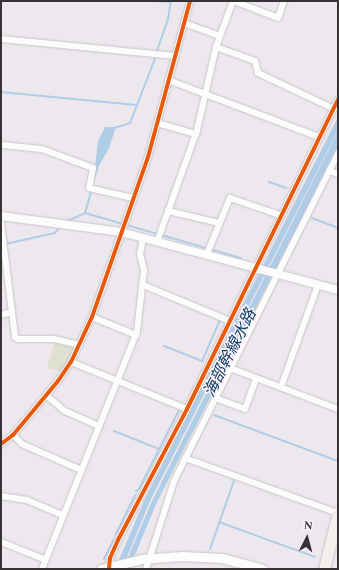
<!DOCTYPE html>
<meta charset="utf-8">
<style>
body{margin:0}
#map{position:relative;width:339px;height:570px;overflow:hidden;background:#ede8ed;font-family:Spectral,"Noto Sans JP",serif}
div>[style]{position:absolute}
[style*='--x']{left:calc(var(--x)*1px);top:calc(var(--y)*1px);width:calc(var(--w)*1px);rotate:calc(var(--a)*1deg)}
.green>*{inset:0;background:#dfe0cf}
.water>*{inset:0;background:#b0cde7}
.stream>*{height:2px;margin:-1px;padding:0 1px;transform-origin:1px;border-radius:1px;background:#b0cde7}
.roads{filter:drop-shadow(0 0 1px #c9c5c9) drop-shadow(0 0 1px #c9c5c9)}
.minor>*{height:6px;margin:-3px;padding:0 3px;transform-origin:3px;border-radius:3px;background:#fcfcfc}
.tertiary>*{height:8px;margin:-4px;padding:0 4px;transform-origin:4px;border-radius:4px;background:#fcfcfc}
.secondary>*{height:9px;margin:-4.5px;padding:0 4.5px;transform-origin:4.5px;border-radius:4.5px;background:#fcfcfc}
.trunk>*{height:11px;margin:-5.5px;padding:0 5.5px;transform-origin:5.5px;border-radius:5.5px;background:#f4eeed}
.cycleway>*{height:4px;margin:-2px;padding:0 2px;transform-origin:2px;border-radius:2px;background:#e8590c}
span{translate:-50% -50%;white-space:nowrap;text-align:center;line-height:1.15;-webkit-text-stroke:3px #fdf3fc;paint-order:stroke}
.water-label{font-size:16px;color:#0d4163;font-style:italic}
.frame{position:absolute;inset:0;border:2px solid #363236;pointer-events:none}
.north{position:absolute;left:287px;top:518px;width:40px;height:40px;-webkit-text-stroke:3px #fdf3fc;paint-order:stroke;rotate:6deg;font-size:11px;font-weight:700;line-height:16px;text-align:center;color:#363236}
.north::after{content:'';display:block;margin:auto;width:14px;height:18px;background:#363236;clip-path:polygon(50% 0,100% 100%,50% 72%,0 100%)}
</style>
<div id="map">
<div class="green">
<i style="clip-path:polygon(55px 341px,76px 346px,62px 372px,47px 368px)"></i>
</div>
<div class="water">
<i style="clip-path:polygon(338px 117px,338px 130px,150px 501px,122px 569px,115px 569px,145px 499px)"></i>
<i style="clip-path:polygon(105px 127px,116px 127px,109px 148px,99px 166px,93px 184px,98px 141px)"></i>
<i style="clip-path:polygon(338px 131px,338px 147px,157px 502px,129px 569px,123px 569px,152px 501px)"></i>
</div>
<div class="stream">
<i style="--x:156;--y:1;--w:14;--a:4"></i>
<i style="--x:157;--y:51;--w:34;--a:-71"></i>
<i style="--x:168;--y:19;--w:18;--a:-81"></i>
<i style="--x:1;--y:92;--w:136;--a:5.5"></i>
<i style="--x:114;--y:128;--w:17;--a:-17"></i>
<i style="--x:130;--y:123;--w:72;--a:-68.8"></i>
<i style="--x:269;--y:182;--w:18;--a:19"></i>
<i style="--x:85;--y:213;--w:22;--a:-74"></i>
<i style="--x:312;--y:218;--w:28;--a:21"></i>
<i style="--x:65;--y:222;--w:22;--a:-24"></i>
<i style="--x:85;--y:213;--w:162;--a:16.1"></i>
<i style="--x:5;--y:244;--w:51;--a:-12.4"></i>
<i style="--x:55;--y:233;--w:8;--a:-50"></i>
<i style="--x:164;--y:346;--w:41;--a:21.5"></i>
<i style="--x:202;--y:361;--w:45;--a:-66.3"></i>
<i style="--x:214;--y:415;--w:132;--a:20.4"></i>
<i style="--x:114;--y:431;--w:48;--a:21.8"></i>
<i style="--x:136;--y:491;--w:4;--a:-34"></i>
<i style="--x:139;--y:489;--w:89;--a:-63.1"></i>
<i style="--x:219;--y:522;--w:102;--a:20"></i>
<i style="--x:116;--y:534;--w:43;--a:-64"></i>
<i style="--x:210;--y:549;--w:75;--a:-70.6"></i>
<i style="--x:104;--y:559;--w:22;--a:-63"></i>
</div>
<div class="roads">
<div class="minor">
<i style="--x:234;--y:1;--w:47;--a:21.1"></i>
<i style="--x:278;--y:18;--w:18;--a:-71"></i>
<i style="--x:184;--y:23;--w:37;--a:20"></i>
<i style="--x:1;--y:39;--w:175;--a:5.6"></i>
<i style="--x:216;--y:47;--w:41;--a:19.7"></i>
<i style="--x:255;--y:61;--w:12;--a:76"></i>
<i style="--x:258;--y:73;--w:84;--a:25.3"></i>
<i style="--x:168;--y:80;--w:161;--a:20.7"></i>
<i style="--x:157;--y:123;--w:41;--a:15.8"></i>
<i style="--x:1;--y:145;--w:41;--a:5.6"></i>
<i style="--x:42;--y:149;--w:54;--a:20.4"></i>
<i style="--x:93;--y:168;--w:20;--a:101"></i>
<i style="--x:89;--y:188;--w:45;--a:12.8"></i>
<i style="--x:329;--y:171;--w:9;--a:18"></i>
<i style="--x:168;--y:211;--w:52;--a:13.2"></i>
<i style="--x:1;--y:223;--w:90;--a:83"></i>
<i style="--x:12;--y:312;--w:11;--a:165"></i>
<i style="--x:157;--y:242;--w:119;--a:-70.3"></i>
<i style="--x:197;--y:130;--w:85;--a:-77.1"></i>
<i style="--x:216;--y:47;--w:49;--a:-69.7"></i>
<i style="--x:206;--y:256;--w:63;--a:-67.5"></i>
<i style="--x:230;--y:198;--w:53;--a:18.8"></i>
<i style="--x:143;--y:285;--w:94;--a:22.5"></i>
<i style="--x:12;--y:312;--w:25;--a:83"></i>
<i style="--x:15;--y:337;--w:4;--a:34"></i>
<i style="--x:18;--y:339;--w:36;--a:0"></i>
<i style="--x:54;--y:339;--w:26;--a:13"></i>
<i style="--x:92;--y:317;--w:48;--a:22.2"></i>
<i style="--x:71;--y:362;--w:125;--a:22.1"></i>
<i style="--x:230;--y:368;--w:116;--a:20.8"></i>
<i style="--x:281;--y:387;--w:109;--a:-70.1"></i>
<i style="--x:47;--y:396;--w:23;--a:40"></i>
<i style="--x:65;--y:411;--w:37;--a:24"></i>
<i style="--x:215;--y:398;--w:32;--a:20"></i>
<i style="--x:245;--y:409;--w:32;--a:-70"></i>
<i style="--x:13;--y:435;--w:13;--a:45"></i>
<i style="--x:22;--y:444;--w:64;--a:23.8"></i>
<i style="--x:1;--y:444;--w:15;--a:-37"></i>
<i style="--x:13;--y:435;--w:70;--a:-50.2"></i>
<i style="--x:58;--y:381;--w:23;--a:-56"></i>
<i style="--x:71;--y:362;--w:50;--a:-65"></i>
<i style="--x:92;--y:317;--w:170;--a:-70.7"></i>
<i style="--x:148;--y:157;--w:162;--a:-74.9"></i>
<i style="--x:185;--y:458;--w:163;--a:19.8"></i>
<i style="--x:1;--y:496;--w:26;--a:9"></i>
<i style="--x:27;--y:500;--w:39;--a:23"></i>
<i style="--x:1;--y:542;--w:48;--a:21.8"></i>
<i style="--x:42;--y:569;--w:256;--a:-68.2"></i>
<i style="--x:137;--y:331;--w:61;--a:-83.5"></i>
<i style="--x:144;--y:270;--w:16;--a:-104"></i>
<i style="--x:140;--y:254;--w:16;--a:-79"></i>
<i style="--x:109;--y:569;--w:11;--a:-85"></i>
<i style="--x:110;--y:558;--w:22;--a:-66"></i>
<i style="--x:119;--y:538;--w:146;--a:-62.2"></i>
<i style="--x:187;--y:409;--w:344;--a:-64"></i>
<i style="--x:146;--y:569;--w:92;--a:-72.3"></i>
<i style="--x:174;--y:481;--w:366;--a:-63.4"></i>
</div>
<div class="tertiary">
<i style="--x:1;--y:216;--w:121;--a:7.6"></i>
<i style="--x:121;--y:232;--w:225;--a:15"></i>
</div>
<div class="secondary">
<i style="--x:101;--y:569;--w:41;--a:-14"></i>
<i style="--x:141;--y:559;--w:41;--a:-4.2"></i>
<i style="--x:182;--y:556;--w:40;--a:2.9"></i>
<i style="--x:222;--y:558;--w:42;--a:15"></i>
</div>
<div class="trunk">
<i style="--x:324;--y:569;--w:59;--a:-76.2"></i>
</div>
</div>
<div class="cycleway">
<i style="--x:1;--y:444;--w:15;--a:-37"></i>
<i style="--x:13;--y:435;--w:70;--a:-50.2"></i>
<i style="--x:58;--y:381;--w:23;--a:-56"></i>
<i style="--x:71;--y:362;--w:50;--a:-65"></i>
<i style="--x:92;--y:317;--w:170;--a:-70.7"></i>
<i style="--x:148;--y:157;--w:162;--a:-74.9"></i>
<i style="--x:109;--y:569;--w:11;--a:-85"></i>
<i style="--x:110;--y:558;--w:22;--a:-66"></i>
<i style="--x:119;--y:538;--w:146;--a:-62.2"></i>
<i style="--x:187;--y:409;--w:344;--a:-64"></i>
</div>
<div class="water-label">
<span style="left:230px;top:353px;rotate:-63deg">海部幹線水路</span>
</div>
<div class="frame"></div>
<div class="north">N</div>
</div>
